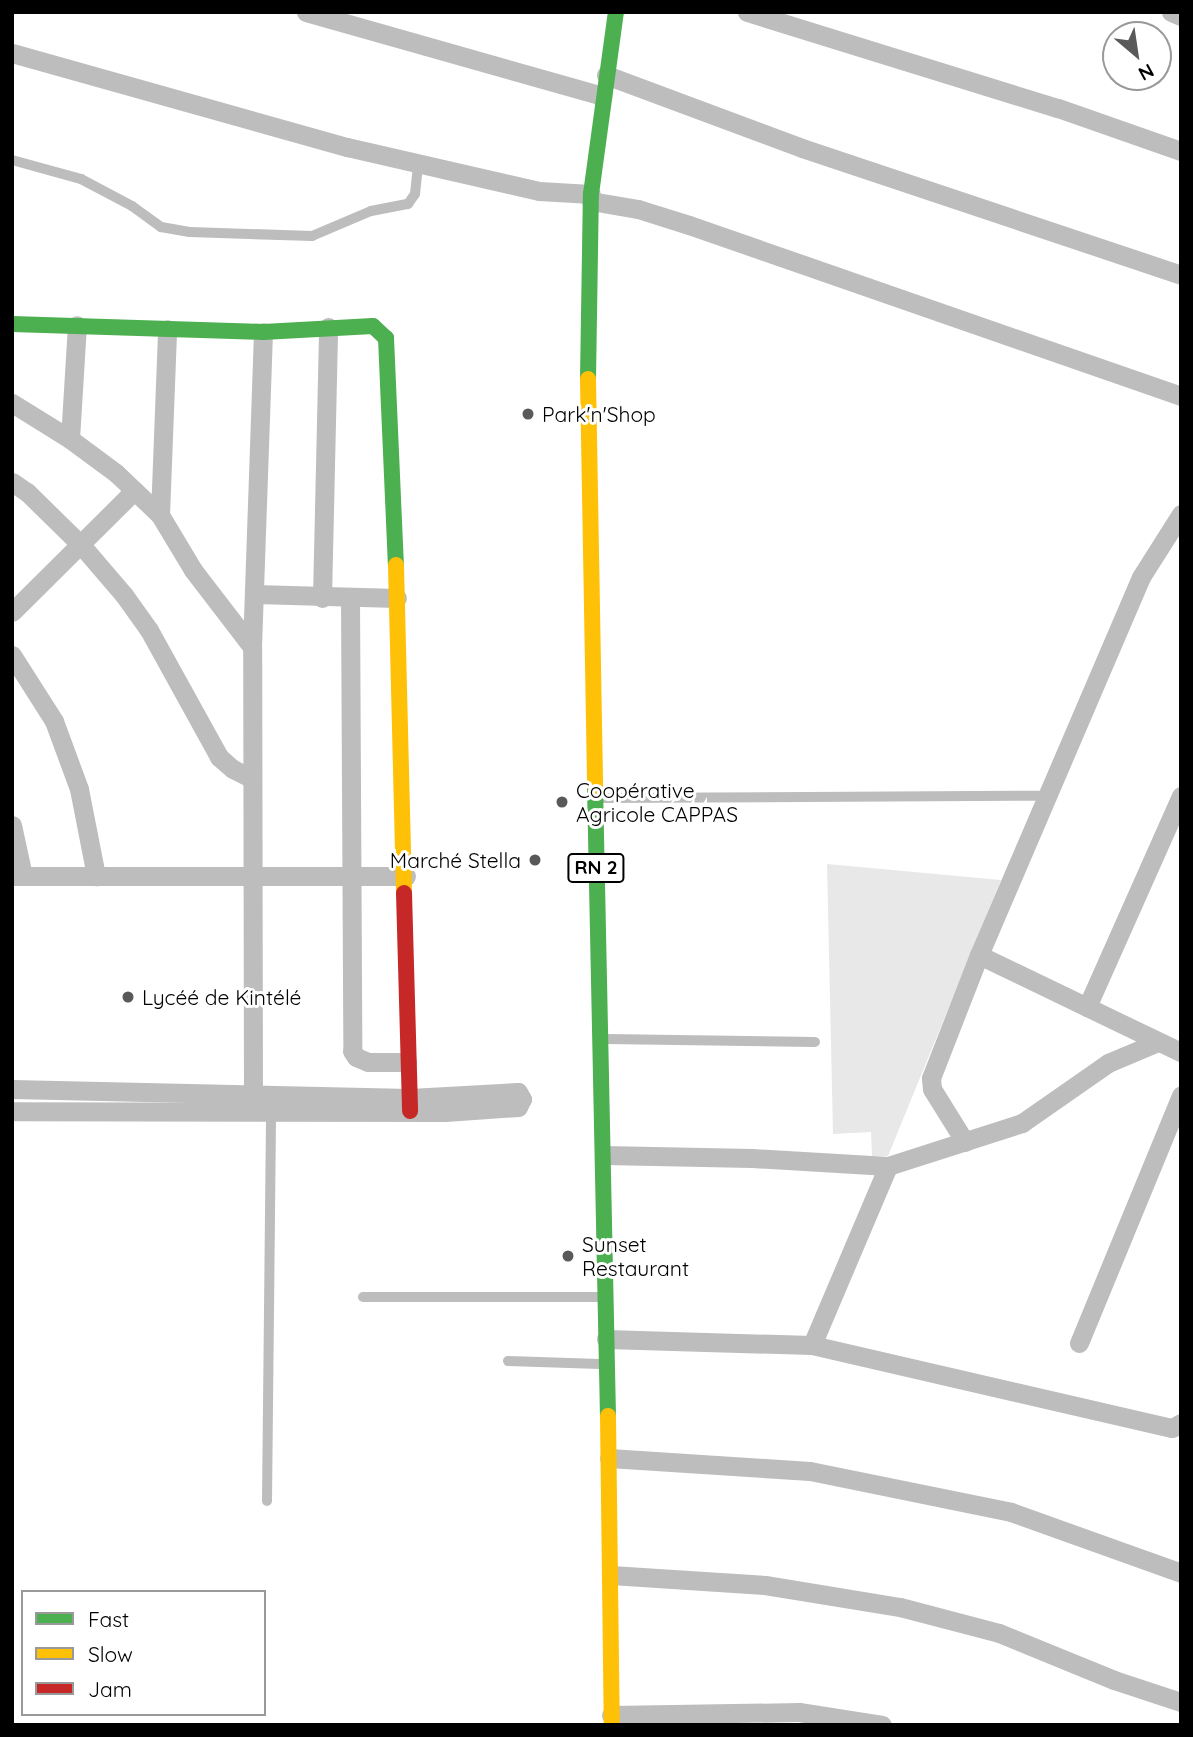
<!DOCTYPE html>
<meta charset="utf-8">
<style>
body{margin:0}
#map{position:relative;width:1193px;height:1737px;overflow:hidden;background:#fff;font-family:Quicksand,sans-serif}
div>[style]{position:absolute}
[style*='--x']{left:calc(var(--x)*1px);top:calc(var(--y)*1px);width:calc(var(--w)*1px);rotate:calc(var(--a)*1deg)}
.green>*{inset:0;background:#e8e8e8}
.lane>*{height:10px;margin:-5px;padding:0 5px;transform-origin:5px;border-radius:5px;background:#bdbdbd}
.street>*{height:19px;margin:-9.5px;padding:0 9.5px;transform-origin:9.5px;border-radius:9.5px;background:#bdbdbd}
.fast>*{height:16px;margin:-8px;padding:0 8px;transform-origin:8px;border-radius:8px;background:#4caf50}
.slow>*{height:16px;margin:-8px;padding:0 8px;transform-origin:8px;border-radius:8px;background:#ffc107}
.jam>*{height:16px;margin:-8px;padding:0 8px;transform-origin:8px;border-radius:8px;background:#c62828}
.dots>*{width:19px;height:19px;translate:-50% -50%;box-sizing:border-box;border:4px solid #fff;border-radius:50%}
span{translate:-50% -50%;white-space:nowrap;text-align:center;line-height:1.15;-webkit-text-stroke:6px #fff;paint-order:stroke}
.shield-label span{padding:2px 5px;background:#fff;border:2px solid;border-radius:5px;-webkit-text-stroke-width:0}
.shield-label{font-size:19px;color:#000;font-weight:700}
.poi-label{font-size:21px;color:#000}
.left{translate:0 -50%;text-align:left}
.right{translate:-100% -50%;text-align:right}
.frame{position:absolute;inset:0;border:14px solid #000;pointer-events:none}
.legend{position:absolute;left:21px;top:1590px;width:245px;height:126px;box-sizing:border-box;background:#fff;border:2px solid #999;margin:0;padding:9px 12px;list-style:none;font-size:21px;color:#000}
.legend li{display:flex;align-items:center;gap:14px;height:35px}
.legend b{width:35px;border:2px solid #999}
.north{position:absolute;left:1102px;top:21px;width:70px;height:70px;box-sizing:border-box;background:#fff;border:2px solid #999;border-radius:50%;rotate:151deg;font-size:19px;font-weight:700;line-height:28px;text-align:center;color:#000}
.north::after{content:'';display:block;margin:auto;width:24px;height:32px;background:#595959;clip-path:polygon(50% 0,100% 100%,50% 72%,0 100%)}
</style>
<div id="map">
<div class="green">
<i style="clip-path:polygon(827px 864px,1001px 880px,888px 1156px,872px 1156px,871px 1132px,833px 1134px)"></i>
</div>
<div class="lane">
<i style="--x:12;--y:160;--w:72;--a:15.4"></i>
<i style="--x:81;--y:179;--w:58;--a:27.9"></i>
<i style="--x:132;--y:206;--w:36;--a:36"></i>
<i style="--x:161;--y:227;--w:29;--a:10"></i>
<i style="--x:190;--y:232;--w:122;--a:1.9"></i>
<i style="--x:312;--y:236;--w:64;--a:-23"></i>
<i style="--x:371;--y:211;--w:38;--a:-11"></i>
<i style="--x:408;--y:204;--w:12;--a:-55"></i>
<i style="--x:415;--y:194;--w:30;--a:-84"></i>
<i style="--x:600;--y:798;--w:447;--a:-0.3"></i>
<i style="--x:606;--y:1039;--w:209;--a:0.8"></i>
<i style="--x:363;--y:1297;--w:237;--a:0"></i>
<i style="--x:508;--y:1361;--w:92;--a:1.9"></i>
<i style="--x:267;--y:1501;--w:389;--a:-89.4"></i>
</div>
<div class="street">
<i style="--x:306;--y:12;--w:308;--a:15.8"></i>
<i style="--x:747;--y:12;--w:325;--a:17.2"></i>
<i style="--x:1058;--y:108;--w:130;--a:19.3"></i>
<i style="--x:1171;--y:12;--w:11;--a:22"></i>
<i style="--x:12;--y:53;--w:348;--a:15.7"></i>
<i style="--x:347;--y:147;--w:197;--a:12.9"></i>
<i style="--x:539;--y:191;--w:52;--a:3.3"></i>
<i style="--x:606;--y:75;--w:209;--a:20.4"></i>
<i style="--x:802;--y:148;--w:400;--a:18.5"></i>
<i style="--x:591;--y:201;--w:48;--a:9.7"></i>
<i style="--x:638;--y:209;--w:53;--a:17.4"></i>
<i style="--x:689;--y:225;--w:521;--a:19.17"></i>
<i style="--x:12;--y:403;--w:68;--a:31.8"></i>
<i style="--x:70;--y:439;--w:57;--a:36.5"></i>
<i style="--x:116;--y:473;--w:61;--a:43.7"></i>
<i style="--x:160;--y:515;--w:64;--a:59"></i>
<i style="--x:193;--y:570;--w:97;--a:52.5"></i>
<i style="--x:70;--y:439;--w:114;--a:-86.5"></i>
<i style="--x:12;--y:482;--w:18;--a:34"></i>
<i style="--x:27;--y:492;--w:77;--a:44.5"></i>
<i style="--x:82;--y:546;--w:65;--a:49.4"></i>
<i style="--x:124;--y:595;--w:43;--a:54.5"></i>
<i style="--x:149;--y:630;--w:145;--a:61.1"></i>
<i style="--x:219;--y:757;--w:18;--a:41"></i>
<i style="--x:233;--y:769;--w:20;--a:27"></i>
<i style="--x:160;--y:515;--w:186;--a:-87.8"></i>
<i style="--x:255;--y:594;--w:142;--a:1.6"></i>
<i style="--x:350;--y:597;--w:454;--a:89.7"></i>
<i style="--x:352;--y:1051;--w:7;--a:56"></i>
<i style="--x:356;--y:1057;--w:13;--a:23"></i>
<i style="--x:368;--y:1062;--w:39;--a:0"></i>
<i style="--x:322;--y:598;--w:271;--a:-88.7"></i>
<i style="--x:12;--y:612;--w:172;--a:-44.8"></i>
<i style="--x:12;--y:655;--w:78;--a:57.5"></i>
<i style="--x:54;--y:721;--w:72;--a:69.8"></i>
<i style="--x:79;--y:789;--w:89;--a:78.9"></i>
<i style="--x:12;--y:825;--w:52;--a:77.8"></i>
<i style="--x:12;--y:876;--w:394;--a:0"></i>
<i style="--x:979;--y:955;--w:224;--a:25.7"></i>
<i style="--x:1087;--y:1007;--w:231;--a:-66"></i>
<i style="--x:12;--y:1089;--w:398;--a:1.3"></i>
<i style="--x:410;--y:1098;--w:108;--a:-3.2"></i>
<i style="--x:518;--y:1092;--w:8;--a:60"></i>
<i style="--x:522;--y:1099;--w:9;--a:117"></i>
<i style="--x:518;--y:1107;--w:73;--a:176.1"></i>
<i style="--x:445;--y:1112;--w:433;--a:-179.9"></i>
<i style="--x:253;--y:1108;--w:461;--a:-90.1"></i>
<i style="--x:252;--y:647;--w:315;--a:-88"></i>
<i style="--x:965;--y:1142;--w:62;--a:-121.9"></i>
<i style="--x:932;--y:1089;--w:11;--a:-95"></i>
<i style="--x:931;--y:1078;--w:132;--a:-68.7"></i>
<i style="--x:979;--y:955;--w:411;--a:-66.8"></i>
<i style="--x:1141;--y:577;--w:75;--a:-57.6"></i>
<i style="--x:604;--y:1155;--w:148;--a:1.2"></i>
<i style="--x:752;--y:1158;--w:136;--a:3.4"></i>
<i style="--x:888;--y:1166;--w:141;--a:-17.8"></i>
<i style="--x:1022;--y:1123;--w:105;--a:-34.9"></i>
<i style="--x:1108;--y:1063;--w:54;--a:-22.8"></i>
<i style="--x:606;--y:1339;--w:206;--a:1.7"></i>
<i style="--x:812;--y:1345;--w:369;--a:13"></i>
<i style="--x:1172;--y:1428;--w:10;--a:-29"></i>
<i style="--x:1079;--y:1343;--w:268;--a:-67.6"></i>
<i style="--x:812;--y:1345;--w:194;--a:-67"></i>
<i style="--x:609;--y:1458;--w:201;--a:3.7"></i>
<i style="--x:810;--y:1471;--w:205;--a:11.5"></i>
<i style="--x:1011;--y:1512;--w:181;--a:19.7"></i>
<i style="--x:611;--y:1575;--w:154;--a:3.7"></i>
<i style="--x:765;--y:1585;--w:137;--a:9.3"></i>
<i style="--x:900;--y:1607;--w:102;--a:14.7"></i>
<i style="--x:999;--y:1633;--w:124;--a:22.2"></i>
<i style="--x:1114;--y:1680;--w:71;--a:18.2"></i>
<i style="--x:611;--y:1715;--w:188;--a:-0.9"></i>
<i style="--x:799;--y:1712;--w:84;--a:8.9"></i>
</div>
<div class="fast">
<i style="--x:12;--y:324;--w:251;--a:1.8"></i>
<i style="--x:263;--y:332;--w:110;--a:-3.1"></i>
<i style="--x:373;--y:326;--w:18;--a:43"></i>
<i style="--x:386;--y:338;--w:227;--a:87.5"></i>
<i style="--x:588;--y:379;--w:185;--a:-89.1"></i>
<i style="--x:591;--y:194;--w:184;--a:-82.2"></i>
<i style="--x:595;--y:786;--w:630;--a:88.82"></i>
</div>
<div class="slow">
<i style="--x:588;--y:379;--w:407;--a:89"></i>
<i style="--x:396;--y:565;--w:328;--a:88.6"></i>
<i style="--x:608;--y:1416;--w:309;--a:89.3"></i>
</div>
<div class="jam">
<i style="--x:404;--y:893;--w:218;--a:88.4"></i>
</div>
<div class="dots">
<i style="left:528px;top:414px;background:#595959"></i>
<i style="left:562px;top:802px;background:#595959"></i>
<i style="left:535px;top:860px;background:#595959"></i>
<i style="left:128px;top:997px;background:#595959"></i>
<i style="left:568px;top:1256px;background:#595959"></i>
</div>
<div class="shield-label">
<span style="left:596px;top:868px">RN 2</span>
</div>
<div class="poi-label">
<span class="left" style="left:542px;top:414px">Park'n'Shop</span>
<span class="left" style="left:576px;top:802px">Coopérative<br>Agricole CAPPAS</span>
<span class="right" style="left:521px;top:860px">Marché Stella</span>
<span class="left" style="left:142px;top:997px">Lycéé de Kintélé</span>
<span class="left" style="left:582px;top:1256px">Sunset<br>Restaurant</span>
</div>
<div class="frame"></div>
<ul class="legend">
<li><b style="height:9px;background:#4caf50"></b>Fast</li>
<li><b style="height:9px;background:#ffc107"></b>Slow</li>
<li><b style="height:9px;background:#c62828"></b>Jam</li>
</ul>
<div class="north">N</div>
</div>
